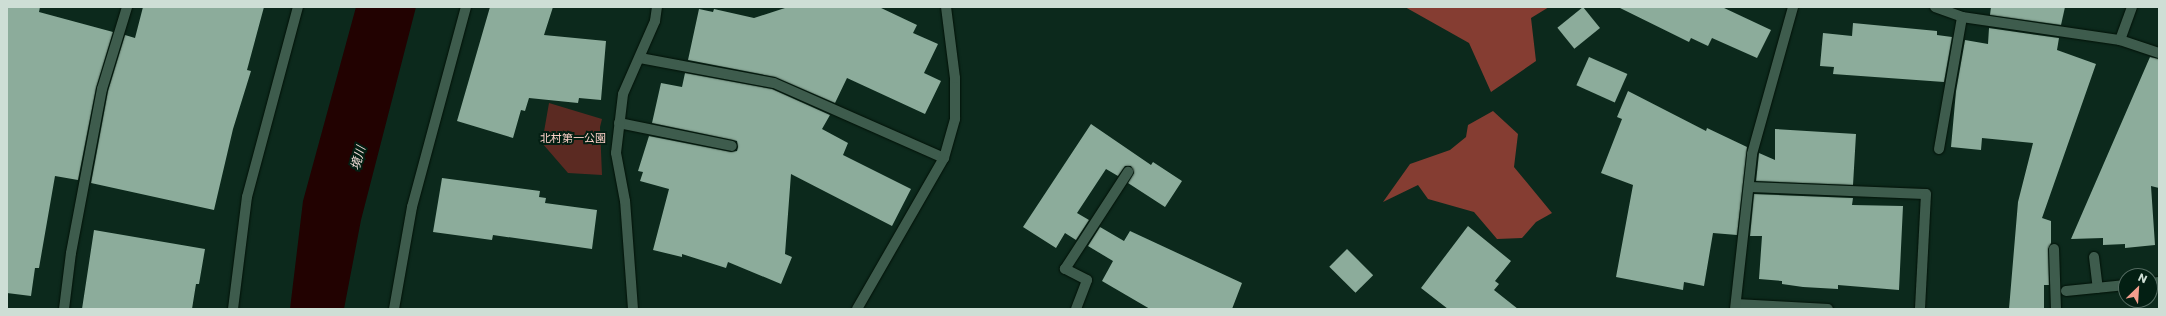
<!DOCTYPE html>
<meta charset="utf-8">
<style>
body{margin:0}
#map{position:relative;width:2166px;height:316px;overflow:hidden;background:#0c291c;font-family:Poppins,"Noto Sans JP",sans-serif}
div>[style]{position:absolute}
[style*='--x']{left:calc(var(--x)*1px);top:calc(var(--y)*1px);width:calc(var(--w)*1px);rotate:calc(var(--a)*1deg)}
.green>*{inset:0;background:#5b2a22}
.forest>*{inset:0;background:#853d32}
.water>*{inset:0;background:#220201}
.building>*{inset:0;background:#8cac9b;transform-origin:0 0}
.roads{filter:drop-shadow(0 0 1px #001107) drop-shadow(0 0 1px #001107)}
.service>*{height:10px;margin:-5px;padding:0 5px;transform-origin:5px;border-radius:5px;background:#3e5c4d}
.minor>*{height:10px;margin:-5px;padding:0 5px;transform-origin:5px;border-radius:5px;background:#3e5c4d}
.tertiary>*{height:10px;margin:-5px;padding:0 5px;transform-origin:5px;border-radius:5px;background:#3e5c4d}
span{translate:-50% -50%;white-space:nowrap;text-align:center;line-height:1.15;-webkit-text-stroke:4px #031f13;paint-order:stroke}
.park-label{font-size:11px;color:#fcd0c7}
.water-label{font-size:12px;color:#f3dcd8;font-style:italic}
.frame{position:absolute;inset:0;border:8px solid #ceded5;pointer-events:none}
.north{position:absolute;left:2118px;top:268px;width:40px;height:40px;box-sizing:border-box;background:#031f13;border:1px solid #546b61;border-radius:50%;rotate:25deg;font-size:11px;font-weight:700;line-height:16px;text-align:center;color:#ceded5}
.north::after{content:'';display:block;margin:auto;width:14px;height:18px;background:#f49d8d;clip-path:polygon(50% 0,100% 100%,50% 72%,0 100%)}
</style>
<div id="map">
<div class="green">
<i style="clip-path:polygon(549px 103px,602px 119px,600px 127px,602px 175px,568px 173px,542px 143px)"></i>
</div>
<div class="forest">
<i style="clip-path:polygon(1405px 7px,1549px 7px,1531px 18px,1536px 61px,1491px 92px,1469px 43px)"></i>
<i style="clip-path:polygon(1493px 111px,1518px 134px,1514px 167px,1552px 213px,1536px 222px,1522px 238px,1497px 239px,1474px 212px,1428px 199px,1418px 185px,1383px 202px,1410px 164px,1450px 150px,1466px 137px,1468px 125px)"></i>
</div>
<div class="water">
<i style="clip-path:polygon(356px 7px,416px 7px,361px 220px,344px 309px,290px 309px,303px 201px)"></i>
</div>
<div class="building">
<i style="clip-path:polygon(7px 7px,40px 7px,39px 12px,113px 32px,96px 88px,78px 180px,55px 176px,39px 268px,35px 268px,31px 296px,7px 293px)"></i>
<i style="clip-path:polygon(143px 7px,264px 7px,247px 70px,251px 71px,233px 129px,214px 210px,91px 183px,108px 91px,125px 35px,135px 38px)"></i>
<i style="clip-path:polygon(490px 7px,553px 7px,544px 35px,606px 41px,601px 100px,579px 98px,578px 103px,529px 98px,525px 111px,521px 110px,513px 138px,457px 121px)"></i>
<i style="clip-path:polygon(788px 7px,879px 7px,917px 25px,913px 33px,938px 44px,924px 73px,941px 81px,925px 114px,847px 78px,835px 103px,775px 77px,688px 60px,699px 9px,713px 12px,714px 9px,754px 18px)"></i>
<i style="left:1583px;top:7px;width:27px;height:33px;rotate:51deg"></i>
<i style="clip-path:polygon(1618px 7px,1722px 7px,1771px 30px,1757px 58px,1712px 38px,1708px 46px,1691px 38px,1689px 42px)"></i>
<i style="clip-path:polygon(1991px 7px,2065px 7px,2061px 25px,1990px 15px)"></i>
<i style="clip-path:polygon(1853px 23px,1937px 31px,1937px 35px,1952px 37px,1944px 82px,1833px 74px,1834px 67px,1820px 66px,1823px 33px,1852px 36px)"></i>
<i style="clip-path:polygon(1989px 28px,2059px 38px,2057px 50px,2096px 64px,2042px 218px,2051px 221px,2051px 243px,2048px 249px,2049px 285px,2044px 285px,2044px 309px,2009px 309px,2018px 202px,2033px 143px,1982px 138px,1981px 150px,1951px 147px,1956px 91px,1965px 40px,1988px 44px)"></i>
<i style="left:1589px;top:57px;width:42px;height:31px;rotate:24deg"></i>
<i style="clip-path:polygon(2150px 57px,2159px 59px,2159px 188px,2151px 186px,2155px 245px,2125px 248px,2125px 244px,2103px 245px,2103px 238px,2071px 239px)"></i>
<i style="clip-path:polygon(685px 73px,772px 89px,830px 115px,822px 129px,848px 143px,843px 155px,911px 189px,892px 226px,791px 174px,785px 254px,792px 257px,781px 284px,728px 262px,726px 268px,682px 254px,682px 257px,653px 250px,669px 189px,640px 181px,643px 172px,638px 171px,649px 136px,731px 152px,737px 151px,738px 147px,737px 141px,733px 140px,652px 123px,661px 83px,682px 87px)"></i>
<i style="clip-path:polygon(1628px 91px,1706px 131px,1707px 128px,1747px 147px,1737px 235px,1713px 233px,1704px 286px,1684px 282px,1683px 290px,1616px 277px,1633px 185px,1601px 173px,1622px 119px,1617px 117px)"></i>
<i style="clip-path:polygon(1091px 124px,1151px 165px,1153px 162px,1182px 181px,1165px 207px,1128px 183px,1134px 173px,1131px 166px,1125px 166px,1118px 176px,1106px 169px,1077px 213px,1089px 220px,1076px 240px,1065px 233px,1056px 248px,1023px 227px)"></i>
<i style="clip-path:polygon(1775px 129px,1856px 134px,1853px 185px,1756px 181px,1759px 153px,1775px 160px)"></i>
<i style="clip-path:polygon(442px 178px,540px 191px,539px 197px,546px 198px,545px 203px,597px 210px,592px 249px,493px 235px,492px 240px,433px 232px)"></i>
<i style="clip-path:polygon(1754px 194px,1853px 198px,1852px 205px,1903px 206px,1899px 290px,1838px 285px,1838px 289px,1803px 287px,1782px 284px,1782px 281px,1759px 279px,1762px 236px,1750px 236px)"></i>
<i style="clip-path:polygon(1468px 226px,1511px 261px,1495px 281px,1499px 284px,1494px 290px,1518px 309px,1448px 309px,1421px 288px)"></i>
<i style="clip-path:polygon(1100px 227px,1124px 241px,1130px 231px,1242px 283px,1232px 309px,1150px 309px,1102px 281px,1113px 261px,1088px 246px)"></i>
<i style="clip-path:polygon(94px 230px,205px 249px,199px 284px,196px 284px,192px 309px,82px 309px)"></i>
<i style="left:1347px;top:249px;width:37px;height:25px;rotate:45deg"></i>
</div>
<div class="roads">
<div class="service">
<i style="--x:2120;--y:40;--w:35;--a:-70"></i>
<i style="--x:619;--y:123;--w:115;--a:11.5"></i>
<i style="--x:1939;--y:149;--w:134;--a:-80.1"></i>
<i style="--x:2054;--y:249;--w:60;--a:88.1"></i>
<i style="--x:1076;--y:309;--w:31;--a:-69"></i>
<i style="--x:1087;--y:280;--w:25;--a:-153"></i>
<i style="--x:1065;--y:269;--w:116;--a:-57"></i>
</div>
<div class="minor">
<i style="--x:1935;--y:7;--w:29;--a:20"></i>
<i style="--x:1962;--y:17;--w:160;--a:8.3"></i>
<i style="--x:2120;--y:40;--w:41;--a:18.4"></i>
<i style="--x:640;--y:58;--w:136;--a:10.6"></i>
<i style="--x:774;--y:83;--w:186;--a:23.8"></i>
<i style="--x:1749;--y:187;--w:177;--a:2.3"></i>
<i style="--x:1926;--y:194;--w:115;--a:93"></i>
<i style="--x:2094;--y:257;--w:31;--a:83"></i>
<i style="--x:2150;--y:283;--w:9;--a:-6"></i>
<i style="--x:2066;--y:291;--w:60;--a:-5.7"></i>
<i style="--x:1736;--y:304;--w:92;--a:3.1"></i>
<i style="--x:64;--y:309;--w:56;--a:-82.9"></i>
<i style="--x:71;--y:253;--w:167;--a:-79.3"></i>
<i style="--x:102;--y:89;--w:86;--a:-73"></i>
<i style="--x:394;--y:309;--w:104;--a:-80"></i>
<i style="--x:412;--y:207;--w:207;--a:-74.9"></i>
<i style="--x:633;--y:309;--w:108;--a:-94.2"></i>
<i style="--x:625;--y:201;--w:49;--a:-100.6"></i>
<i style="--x:616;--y:153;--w:59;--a:-83.2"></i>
<i style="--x:623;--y:94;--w:80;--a:-66.3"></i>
<i style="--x:655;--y:21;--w:14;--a:-82"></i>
<i style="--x:857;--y:309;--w:174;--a:-60.1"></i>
<i style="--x:944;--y:158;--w:41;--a:-74.2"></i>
<i style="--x:955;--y:119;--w:41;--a:-90"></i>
<i style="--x:955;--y:78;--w:72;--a:-97.2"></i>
<i style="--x:1735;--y:309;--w:156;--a:-83.7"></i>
<i style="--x:1752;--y:154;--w:153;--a:-74.4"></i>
</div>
<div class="tertiary">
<i style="--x:233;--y:309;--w:113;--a:-82.9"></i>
<i style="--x:247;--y:197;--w:197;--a:-75"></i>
</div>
</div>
<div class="park-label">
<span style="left:573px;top:138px">北村第一公園</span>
</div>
<div class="water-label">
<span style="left:358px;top:158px;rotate:-75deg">境川</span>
</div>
<div class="frame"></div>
<div class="north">N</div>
</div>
